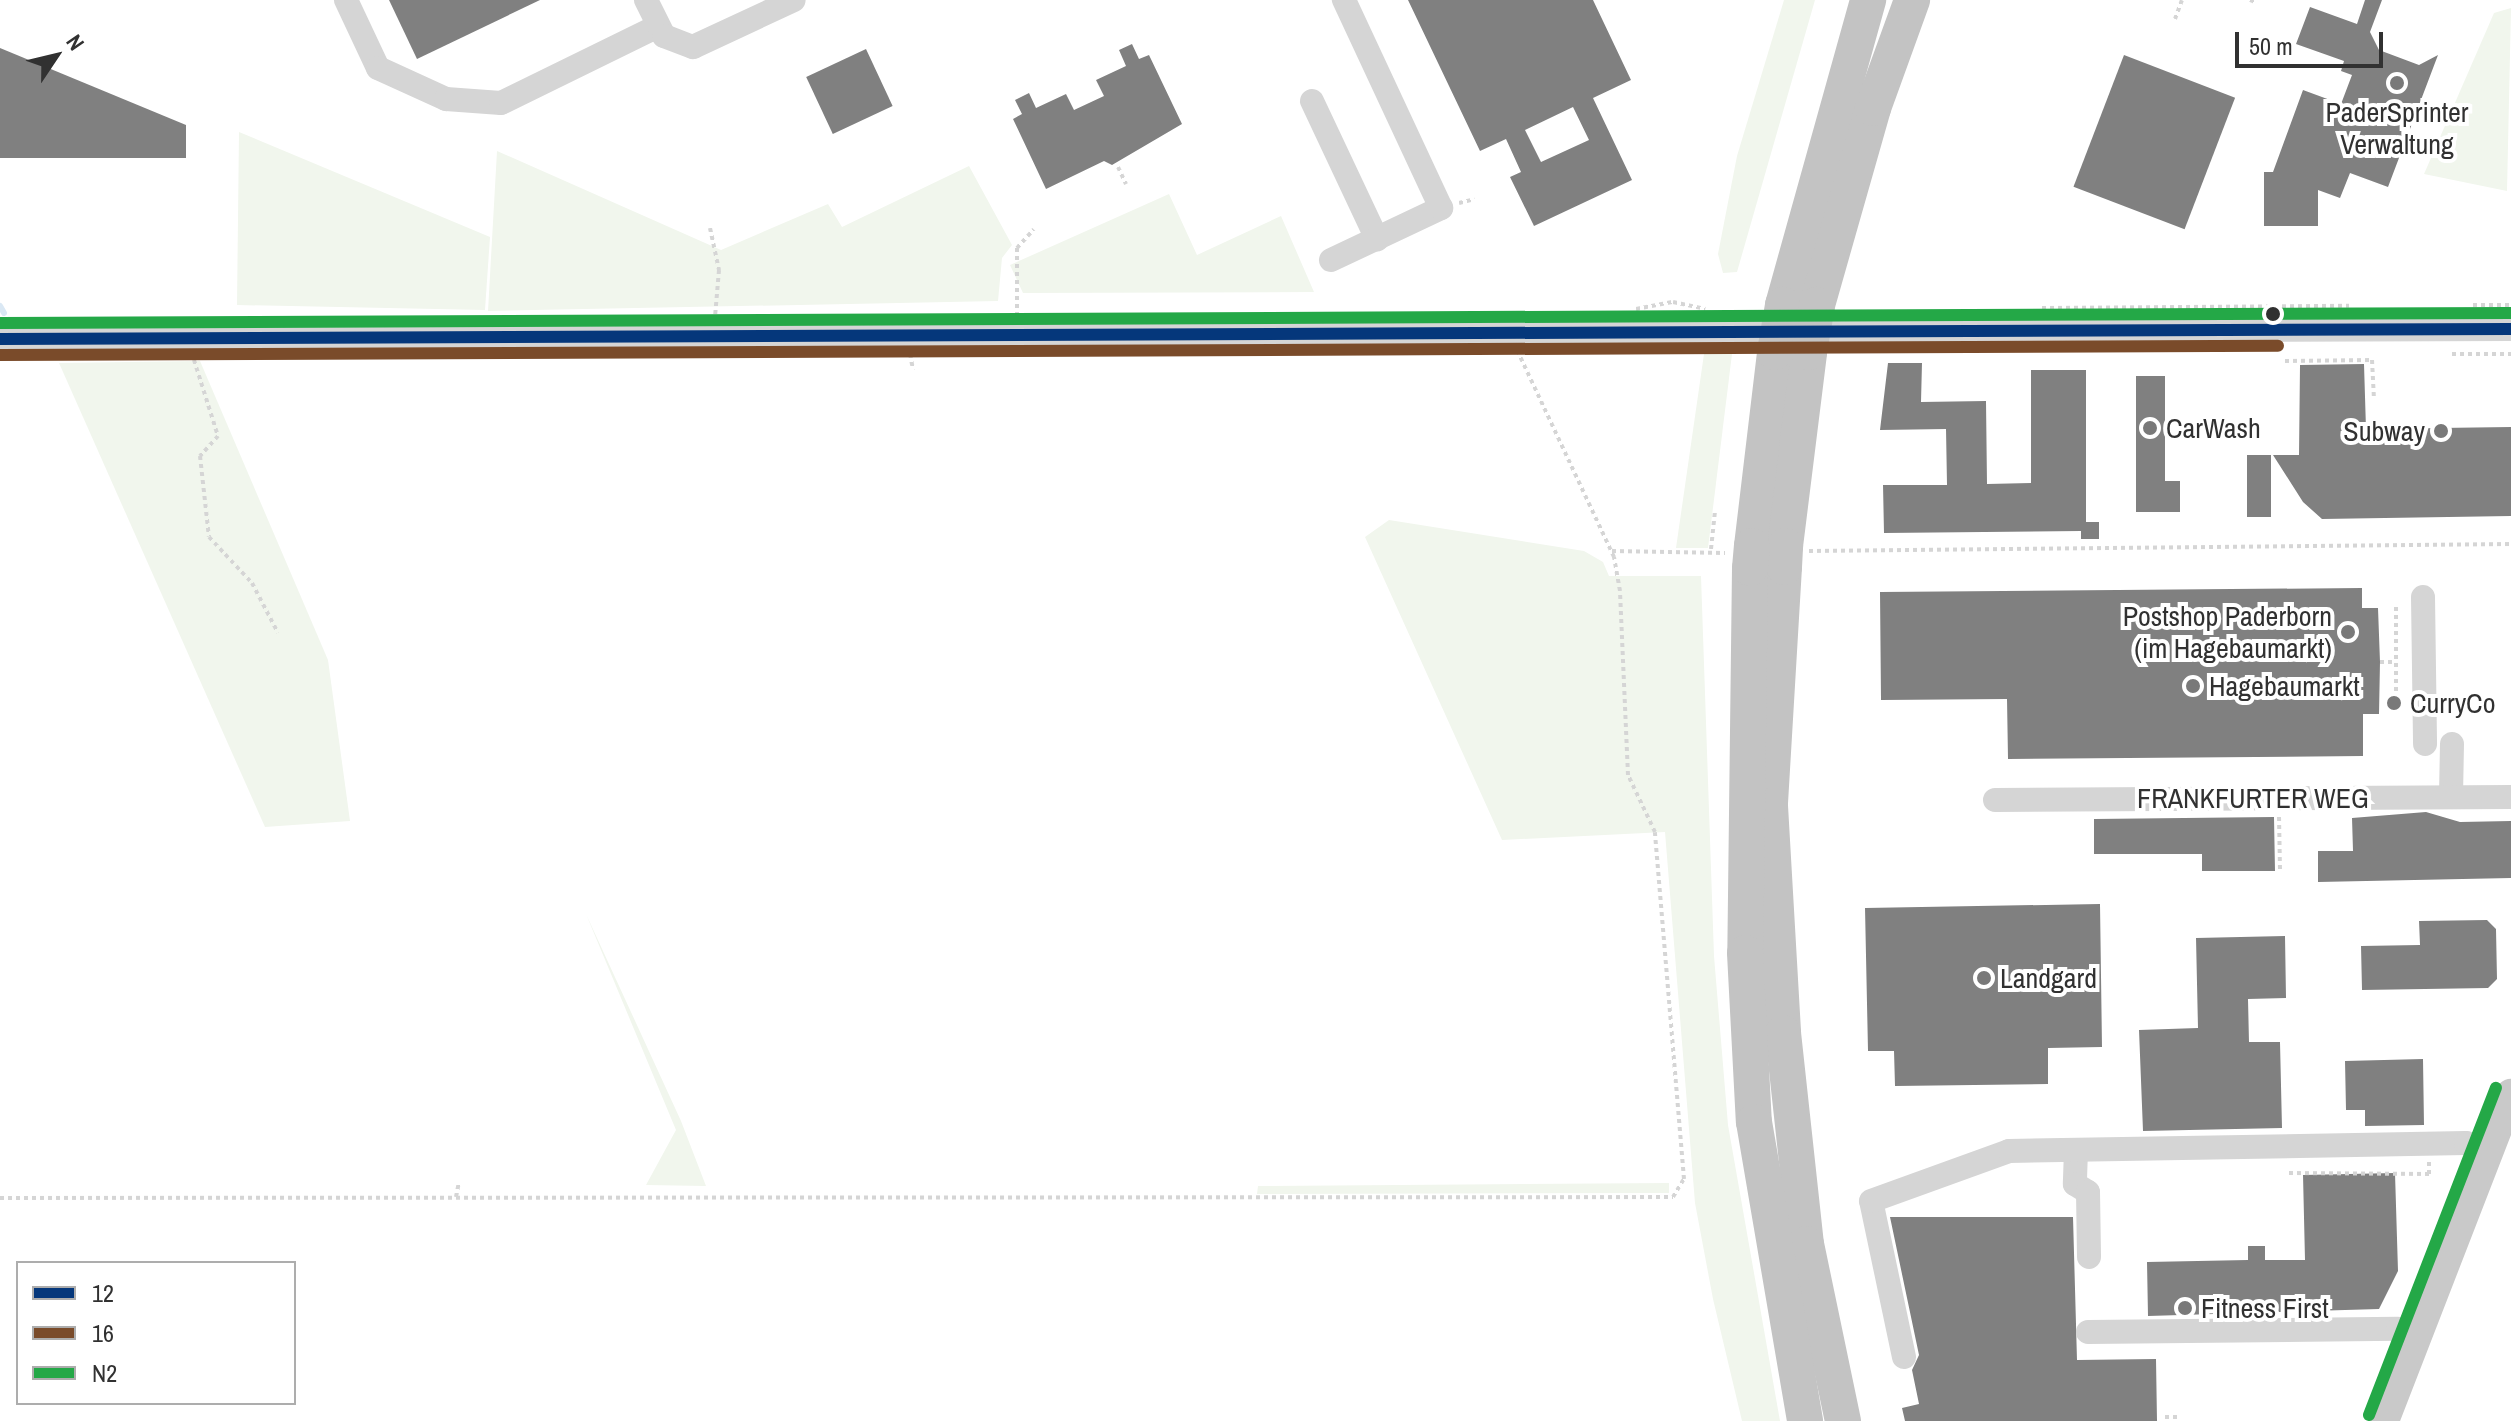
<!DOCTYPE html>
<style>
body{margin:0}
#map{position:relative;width:2511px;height:1421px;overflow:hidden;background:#fff;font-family:"Archivo Narrow",sans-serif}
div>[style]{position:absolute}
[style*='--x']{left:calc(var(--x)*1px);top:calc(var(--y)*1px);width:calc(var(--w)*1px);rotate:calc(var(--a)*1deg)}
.green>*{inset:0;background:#f1f6ed}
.stream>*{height:6px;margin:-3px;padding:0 3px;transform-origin:3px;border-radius:3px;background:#dae8f4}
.building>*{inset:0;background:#808080;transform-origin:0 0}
.path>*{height:4px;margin-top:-2px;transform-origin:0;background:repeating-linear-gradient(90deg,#d5d5d5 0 4px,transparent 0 8px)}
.minor>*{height:24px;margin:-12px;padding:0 12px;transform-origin:12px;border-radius:12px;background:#d5d5d5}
.major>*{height:30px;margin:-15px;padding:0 15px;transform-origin:15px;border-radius:15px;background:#c9c9c9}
.highway>*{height:36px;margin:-18px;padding:0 18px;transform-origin:18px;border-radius:18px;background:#c3c3c3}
.highway-bridge>*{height:36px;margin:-18px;padding:0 18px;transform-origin:18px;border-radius:18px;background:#c3c3c3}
.bus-1>*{height:12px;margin:-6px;padding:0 6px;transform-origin:6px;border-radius:6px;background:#05377b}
.bus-2>*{height:12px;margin:-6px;padding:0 6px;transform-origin:6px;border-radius:6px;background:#7a4b2a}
.bus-3>*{height:12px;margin:-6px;padding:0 6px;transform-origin:6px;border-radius:6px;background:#24a847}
.dots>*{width:22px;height:22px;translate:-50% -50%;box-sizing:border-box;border:4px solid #fff;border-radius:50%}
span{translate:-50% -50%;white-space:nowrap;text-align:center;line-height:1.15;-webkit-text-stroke:8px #fff;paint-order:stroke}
.poi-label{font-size:28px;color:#313131}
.left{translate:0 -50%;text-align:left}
.right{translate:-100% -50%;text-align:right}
.street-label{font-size:28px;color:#313131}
.legend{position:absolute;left:16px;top:1261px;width:280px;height:144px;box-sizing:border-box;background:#fff;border:2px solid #adadad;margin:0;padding:10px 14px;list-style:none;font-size:24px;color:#313131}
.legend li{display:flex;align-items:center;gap:16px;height:40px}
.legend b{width:40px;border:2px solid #adadad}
.north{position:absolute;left:16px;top:16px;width:80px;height:80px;-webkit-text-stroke:6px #fff;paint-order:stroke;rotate:55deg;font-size:22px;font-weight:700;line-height:32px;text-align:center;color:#313131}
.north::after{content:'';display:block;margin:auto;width:28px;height:36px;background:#313131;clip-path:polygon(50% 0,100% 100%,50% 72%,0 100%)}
.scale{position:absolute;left:2235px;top:32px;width:148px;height:36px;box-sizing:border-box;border:4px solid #313131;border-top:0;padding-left:10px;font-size:24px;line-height:28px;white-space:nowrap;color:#313131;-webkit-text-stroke:6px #fff;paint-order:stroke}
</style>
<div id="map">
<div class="green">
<i style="clip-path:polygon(1784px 0,1815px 0,1737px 272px,1723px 273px,1718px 254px,1737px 156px)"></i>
<i style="clip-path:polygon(2511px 8px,2507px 191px,2424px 174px,2494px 13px)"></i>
<i style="clip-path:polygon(239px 132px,490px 237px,485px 310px,237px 305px)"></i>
<i style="clip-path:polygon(497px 151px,721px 250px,828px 204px,842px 227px,969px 166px,1012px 245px,1002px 258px,998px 301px,488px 311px)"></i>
<i style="clip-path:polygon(1169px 194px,1197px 255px,1281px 216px,1314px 292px,1023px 293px,1010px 265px)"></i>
<i style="clip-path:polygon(1704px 354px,1732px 354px,1708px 548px,1676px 548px)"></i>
<i style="clip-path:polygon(200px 361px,328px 660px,350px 821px,265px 827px,59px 363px)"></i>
<i style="clip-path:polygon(1389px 520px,1584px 551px,1603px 562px,1609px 576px,1701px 576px,1714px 956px,1728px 1125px,1780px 1421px,1742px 1421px,1713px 1299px,1695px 1203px,1665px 832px,1502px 840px,1365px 537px)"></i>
<i style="clip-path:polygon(586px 914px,681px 1121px,706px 1186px,646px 1185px,676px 1130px)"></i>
<i style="clip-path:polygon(1669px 1183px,1669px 1193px,1257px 1194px,1258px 1186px)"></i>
</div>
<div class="stream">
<i style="--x:0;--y:306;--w:8;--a:60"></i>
<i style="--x:343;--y:355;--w:139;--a:0"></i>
<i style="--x:503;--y:355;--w:306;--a:-0.2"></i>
<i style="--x:203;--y:356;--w:117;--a:-0.5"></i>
<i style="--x:98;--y:357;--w:86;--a:-0.7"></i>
</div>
<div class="building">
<i style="clip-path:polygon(389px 0,540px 0,417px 59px)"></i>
<i style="clip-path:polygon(evenodd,1408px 0,1593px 0,1631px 80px,1593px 98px,1632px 180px,1534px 226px,1510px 177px,1521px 172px,1506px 139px,1480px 151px,1408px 0,1573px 107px,1589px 140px,1541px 162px,1525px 130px,1573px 107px)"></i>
<i style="clip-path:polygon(2365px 0,2382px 0,2370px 32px,2379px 50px,2419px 65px,2438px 55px,2388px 187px,2350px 173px,2340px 198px,2318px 190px,2318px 226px,2264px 226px,2264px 172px,2273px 172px,2303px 90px,2341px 104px,2352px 75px,2341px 71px,2344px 61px,2296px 44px,2310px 7px,2357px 24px)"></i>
<i style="clip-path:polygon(1132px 44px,1139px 59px,1149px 55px,1182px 124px,1112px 165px,1104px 161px,1046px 189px,1013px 119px,1022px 114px,1015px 100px,1029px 93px,1036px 108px,1066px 94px,1074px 110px,1104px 96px,1096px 80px,1126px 66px,1119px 50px)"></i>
<i style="clip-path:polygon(0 48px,186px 125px,186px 158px,0 158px)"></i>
<i style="left:866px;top:49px;width:63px;height:66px;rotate:65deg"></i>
<i style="left:2124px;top:55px;width:119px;height:141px;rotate:21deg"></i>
<i style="clip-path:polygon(1888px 363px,1922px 363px,1921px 402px,1986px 401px,1987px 484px,2031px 483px,2031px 370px,2086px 370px,2086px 522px,2099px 522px,2099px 539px,2081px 539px,2081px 531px,1884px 533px,1883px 485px,1947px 485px,1946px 429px,1880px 430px)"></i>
<i style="clip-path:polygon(2364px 364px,2366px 429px,2511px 427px,2511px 516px,2322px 519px,2303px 502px,2273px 455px,2299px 455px,2300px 365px)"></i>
<i style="clip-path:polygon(2136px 376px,2165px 376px,2165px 481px,2180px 481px,2180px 512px,2136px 512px)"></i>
<i style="left:2247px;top:455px;width:24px;height:62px"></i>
<i style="clip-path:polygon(2362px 588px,2362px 608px,2378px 608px,2380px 662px,2379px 714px,2363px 714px,2363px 756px,2008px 759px,2007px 699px,1881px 700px,1880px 592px)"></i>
<i style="clip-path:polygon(2426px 812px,2460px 822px,2511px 821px,2511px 878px,2318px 882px,2318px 851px,2353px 851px,2352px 818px)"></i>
<i style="clip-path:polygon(2274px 817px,2275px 871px,2202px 871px,2202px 854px,2094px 854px,2094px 819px)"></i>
<i style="clip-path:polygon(2100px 904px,2102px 1047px,2048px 1048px,2048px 1084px,1895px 1086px,1894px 1051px,1868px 1051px,1865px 908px)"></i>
<i style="clip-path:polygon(2487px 920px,2496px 929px,2497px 979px,2488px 988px,2362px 990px,2361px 946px,2420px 945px,2419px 921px)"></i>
<i style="clip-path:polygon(2285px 936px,2286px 998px,2248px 999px,2249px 1042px,2280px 1042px,2282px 1128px,2143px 1131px,2139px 1030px,2198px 1028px,2196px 938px)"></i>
<i style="clip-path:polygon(2423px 1059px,2424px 1125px,2365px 1126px,2365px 1110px,2346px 1110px,2345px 1061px)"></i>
<i style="clip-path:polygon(2395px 1173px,2398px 1271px,2379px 1309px,2148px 1316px,2147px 1262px,2248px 1260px,2248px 1246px,2265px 1246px,2265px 1260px,2305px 1260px,2303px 1175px)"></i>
<i style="clip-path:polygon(1890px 1217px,2073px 1217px,2077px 1360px,2156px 1359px,2157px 1421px,1905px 1421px,1902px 1408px,1919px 1404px,1912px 1370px,1919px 1355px)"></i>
</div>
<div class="path">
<i style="--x:2250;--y:0;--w:5;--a:22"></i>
<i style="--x:2175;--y:19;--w:20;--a:-70"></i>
<i style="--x:1118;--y:167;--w:19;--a:65"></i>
<i style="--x:1459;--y:203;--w:16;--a:-14"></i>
<i style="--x:710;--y:228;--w:43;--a:77.9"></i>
<i style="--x:719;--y:270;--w:47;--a:94.9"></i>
<i style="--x:2473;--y:305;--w:38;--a:0"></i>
<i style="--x:2042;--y:308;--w:307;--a:-0.4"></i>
<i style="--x:1636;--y:309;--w:38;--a:-11"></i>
<i style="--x:1673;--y:302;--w:33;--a:12"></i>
<i style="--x:1017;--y:316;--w:68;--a:-90"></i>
<i style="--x:1017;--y:248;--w:25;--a:-48"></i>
<i style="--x:910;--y:354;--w:16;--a:79"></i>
<i style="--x:2452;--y:354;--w:59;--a:0"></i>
<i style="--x:194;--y:360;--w:80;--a:72.5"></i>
<i style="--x:218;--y:436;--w:27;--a:132"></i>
<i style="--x:200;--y:456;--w:81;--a:83.7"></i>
<i style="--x:209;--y:537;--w:63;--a:46.9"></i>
<i style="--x:252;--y:583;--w:56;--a:62.5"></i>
<i style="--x:2285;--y:361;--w:87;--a:-0.7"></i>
<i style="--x:2372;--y:360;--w:40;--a:87.1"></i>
<i style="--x:1711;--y:549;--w:38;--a:-84"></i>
<i style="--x:1612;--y:551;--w:113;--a:1"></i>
<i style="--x:1809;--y:551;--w:702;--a:-0.57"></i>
<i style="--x:2380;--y:662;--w:16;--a:0"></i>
<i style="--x:2396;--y:707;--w:103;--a:-90"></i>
<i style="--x:2279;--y:817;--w:53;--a:88.9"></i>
<i style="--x:2289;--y:1173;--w:140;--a:0.4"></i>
<i style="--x:2429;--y:1174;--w:12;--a:-90"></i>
<i style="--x:456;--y:1197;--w:15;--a:-79"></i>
<i style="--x:0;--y:1198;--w:1673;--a:-0.03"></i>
<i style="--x:1673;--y:1197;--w:21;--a:-59"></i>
<i style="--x:1684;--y:1179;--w:348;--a:-94.8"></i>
<i style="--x:1655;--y:832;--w:63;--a:-115.3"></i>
<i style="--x:1628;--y:775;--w:184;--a:-92.5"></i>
<i style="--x:1620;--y:591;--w:35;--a:-100"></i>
<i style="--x:1614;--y:557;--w:226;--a:-115.1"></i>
<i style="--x:2165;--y:1417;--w:13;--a:0"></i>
</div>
<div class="minor">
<i style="--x:346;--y:0;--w:75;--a:64.8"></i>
<i style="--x:378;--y:68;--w:75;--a:24.5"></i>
<i style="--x:446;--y:99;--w:55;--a:4.2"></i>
<i style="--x:501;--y:103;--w:175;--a:-26.1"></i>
<i style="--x:646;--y:0;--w:40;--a:63.4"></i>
<i style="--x:664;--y:36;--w:31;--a:21"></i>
<i style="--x:693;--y:47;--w:111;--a:-25"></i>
<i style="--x:1312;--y:101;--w:153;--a:64.8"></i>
<i style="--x:1331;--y:260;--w:122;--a:-25.3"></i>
<i style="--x:1441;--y:208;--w:230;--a:-115"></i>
<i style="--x:0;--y:339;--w:2511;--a:-0.23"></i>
<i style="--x:2423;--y:597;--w:147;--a:89.2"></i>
<i style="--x:2451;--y:796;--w:52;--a:-88.9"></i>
<i style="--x:1995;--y:800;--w:516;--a:-0.33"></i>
<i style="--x:2076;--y:1150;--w:34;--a:92"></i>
<i style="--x:2075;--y:1184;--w:15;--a:32"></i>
<i style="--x:2088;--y:1192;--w:65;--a:89.1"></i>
<i style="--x:2088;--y:1332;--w:310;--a:-0.6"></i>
<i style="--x:2398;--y:1329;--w:21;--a:19"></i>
<i style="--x:1904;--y:1357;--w:159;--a:-101.9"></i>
<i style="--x:1871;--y:1201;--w:147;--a:-19.9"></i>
<i style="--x:2009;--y:1151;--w:457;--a:-1"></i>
<i style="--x:2466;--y:1143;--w:24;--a:22"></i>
</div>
<div class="major">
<i style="--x:2384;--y:1421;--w:351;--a:-68.8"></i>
</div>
<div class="highway">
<i style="--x:1783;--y:305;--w:317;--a:-74.4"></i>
<i style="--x:1817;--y:305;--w:205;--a:-74.1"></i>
<i style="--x:1873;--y:108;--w:115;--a:-70.1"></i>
<i style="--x:1752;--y:546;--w:195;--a:-83.2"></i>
<i style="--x:1785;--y:546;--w:195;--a:-82.9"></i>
<i style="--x:1784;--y:567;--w:239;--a:93.4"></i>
<i style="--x:1770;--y:806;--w:227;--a:86.7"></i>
<i style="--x:1783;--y:1033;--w:212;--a:83.8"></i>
<i style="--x:1806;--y:1244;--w:181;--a:78.2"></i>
<i style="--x:1750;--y:568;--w:385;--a:90.7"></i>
<i style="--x:1745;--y:953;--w:169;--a:87"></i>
<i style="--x:1754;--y:1122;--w:303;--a:80.3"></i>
</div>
<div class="highway-bridge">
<i style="--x:1775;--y:352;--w:48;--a:-80.3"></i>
<i style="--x:1809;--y:352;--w:48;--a:-80.3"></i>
<i style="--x:1784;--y:567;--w:21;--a:-87"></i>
<i style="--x:1750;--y:568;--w:22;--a:-85"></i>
</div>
<div class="bus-1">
<i style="--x:0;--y:339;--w:2511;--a:-0.23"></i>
</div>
<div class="bus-2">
<i style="--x:0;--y:355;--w:2278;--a:-0.23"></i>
</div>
<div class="bus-3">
<i style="--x:0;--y:323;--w:2511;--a:-0.23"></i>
<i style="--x:2369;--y:1415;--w:351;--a:-68.8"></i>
</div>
<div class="dots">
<i style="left:2397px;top:83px;background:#797979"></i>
<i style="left:2273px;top:314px;background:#313131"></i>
<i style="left:2150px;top:428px;background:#797979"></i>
<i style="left:2441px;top:431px;background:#797979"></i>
<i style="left:2348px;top:632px;background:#797979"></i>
<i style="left:2193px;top:686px;background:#797979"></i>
<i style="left:2394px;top:703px;background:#797979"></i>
<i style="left:1984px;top:978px;background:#797979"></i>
<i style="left:2185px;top:1308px;background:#797979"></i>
</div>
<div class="poi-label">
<span style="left:2397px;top:128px">PaderSprinter<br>Verwaltung</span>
<span class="left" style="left:2166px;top:428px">CarWash</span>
<span class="right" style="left:2425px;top:431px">Subway</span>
<span class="right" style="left:2332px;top:632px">Postshop Paderborn<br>(im Hagebaumarkt)</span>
<span class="left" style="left:2209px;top:686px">Hagebaumarkt</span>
<span class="left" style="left:2410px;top:703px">CurryCo</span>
<span class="left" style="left:2000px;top:978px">Landgard</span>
<span class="left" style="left:2201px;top:1308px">Fitness First</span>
</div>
<div class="street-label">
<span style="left:2253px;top:798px">FRANKFURTER WEG</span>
</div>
<ul class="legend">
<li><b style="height:10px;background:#05377b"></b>12</li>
<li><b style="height:10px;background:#7a4b2a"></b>16</li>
<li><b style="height:10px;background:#24a847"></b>N2</li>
</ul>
<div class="north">N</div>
<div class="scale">50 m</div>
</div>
